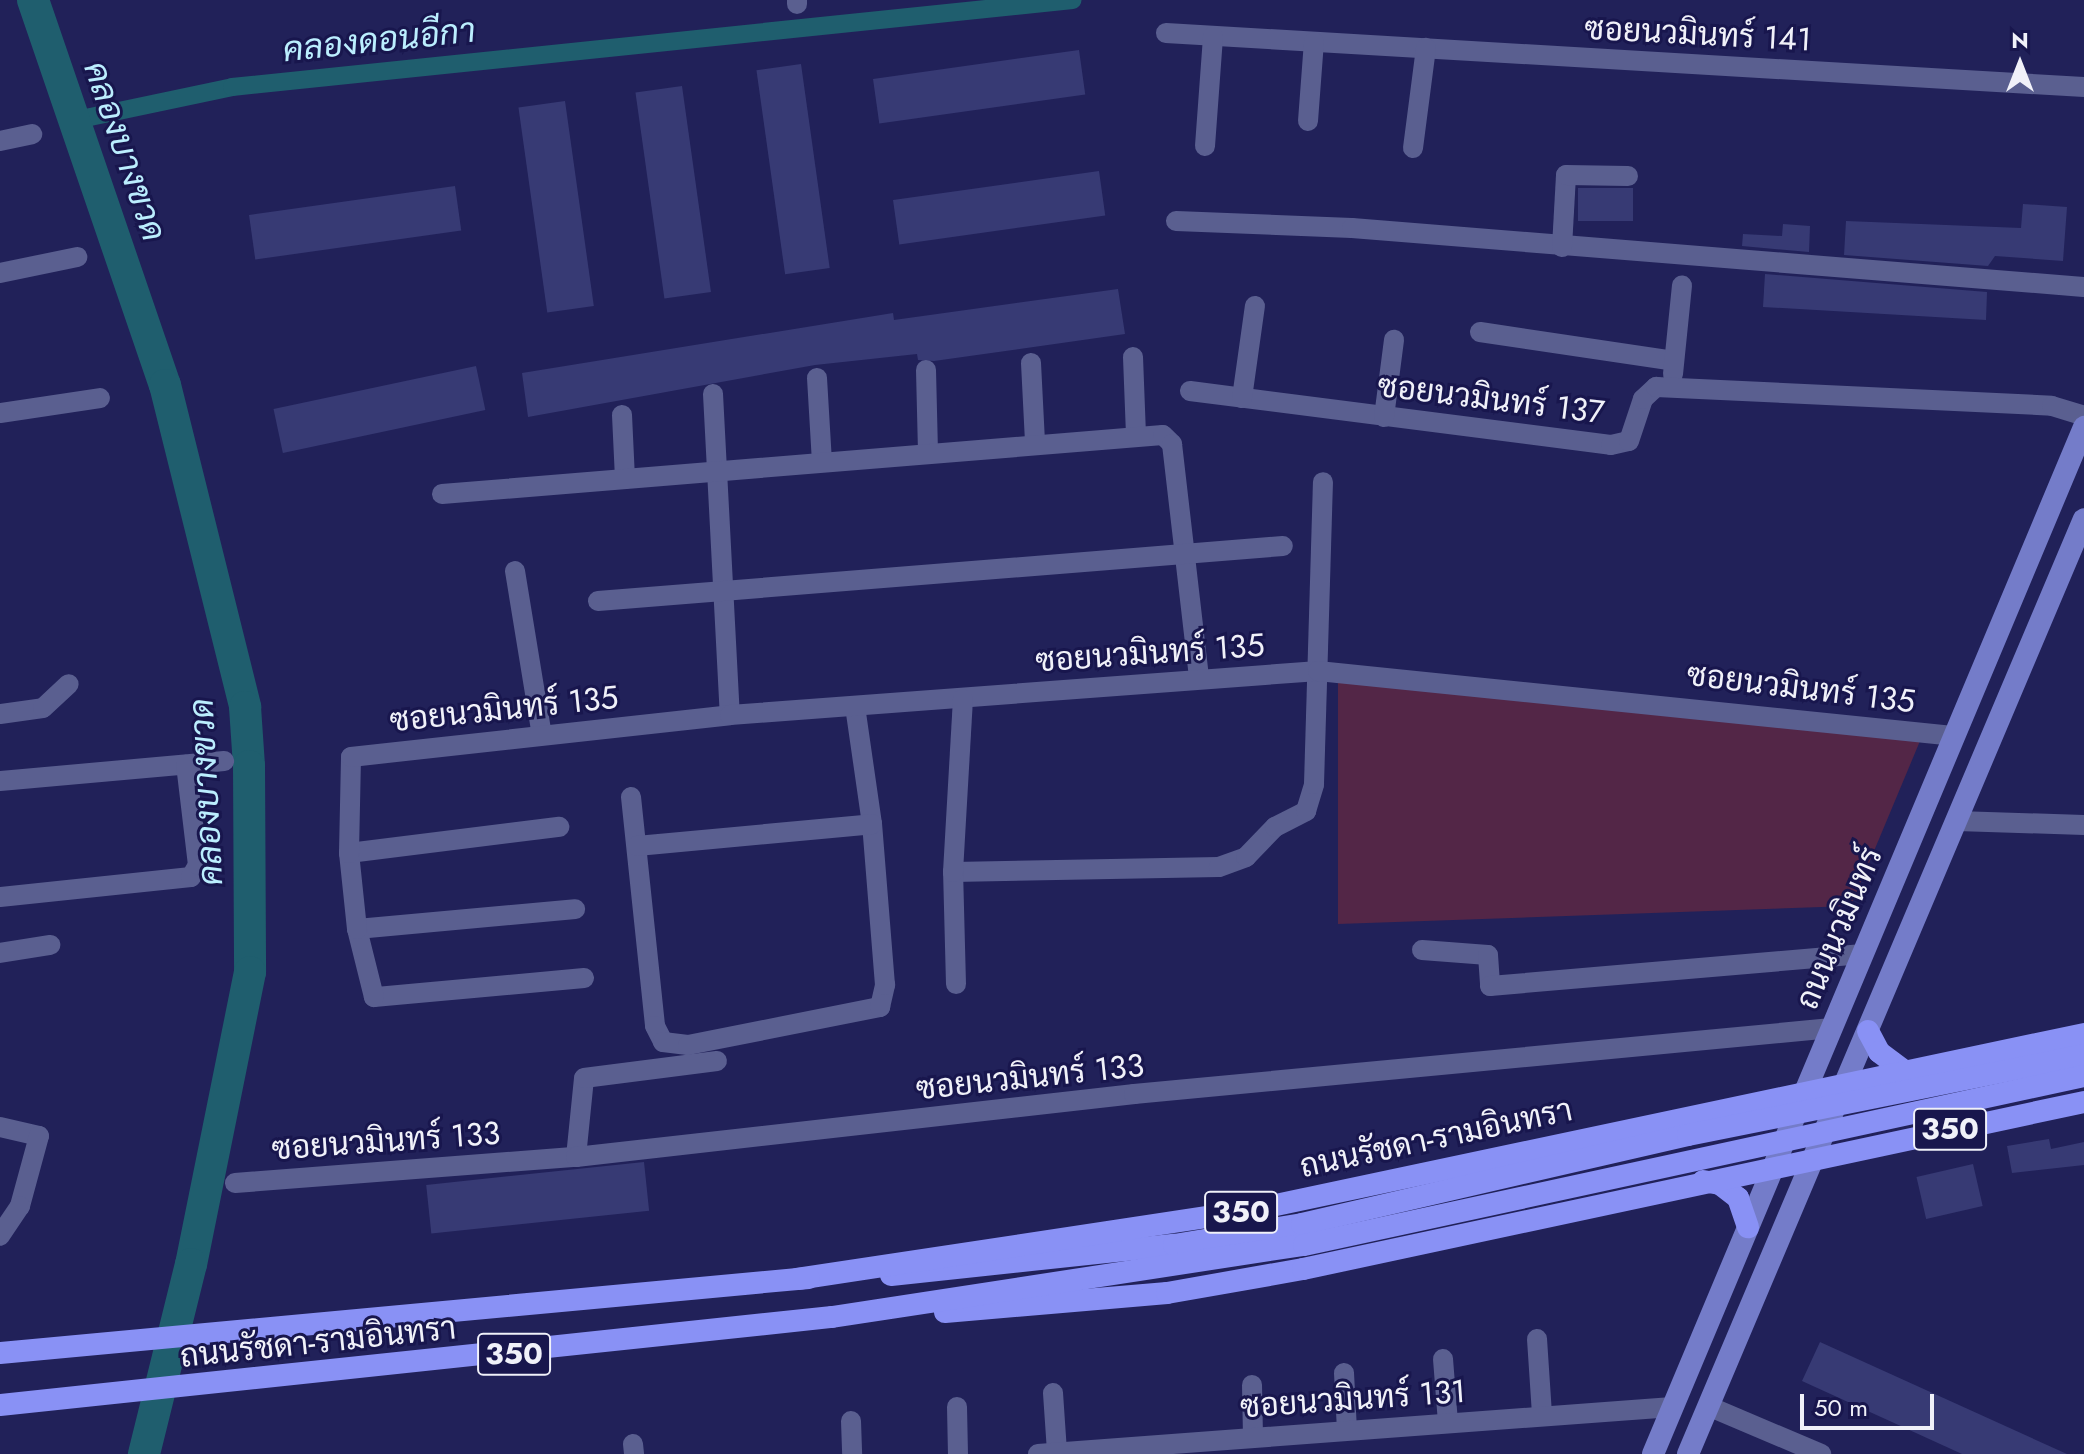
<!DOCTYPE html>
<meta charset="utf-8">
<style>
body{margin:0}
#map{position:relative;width:2084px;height:1454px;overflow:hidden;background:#212159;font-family:Jost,Sarabun,sans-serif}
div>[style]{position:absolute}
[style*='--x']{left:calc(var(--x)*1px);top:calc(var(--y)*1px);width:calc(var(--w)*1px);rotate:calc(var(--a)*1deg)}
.green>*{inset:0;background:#532647}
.canal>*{height:18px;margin:-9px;padding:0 9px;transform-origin:9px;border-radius:9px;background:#1f5e6e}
.river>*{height:32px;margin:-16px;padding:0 16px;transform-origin:16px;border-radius:16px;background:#1f5e6e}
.building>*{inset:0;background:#373a74;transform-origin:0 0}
.minor>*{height:20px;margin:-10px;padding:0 10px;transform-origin:10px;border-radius:10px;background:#5a5f90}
.secondary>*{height:22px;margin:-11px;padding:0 11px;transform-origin:11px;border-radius:11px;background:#747cc9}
.primary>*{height:22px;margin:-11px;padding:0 11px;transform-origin:11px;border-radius:11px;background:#8991f5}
.primary-bridge>*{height:22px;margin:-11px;padding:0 11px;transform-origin:11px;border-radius:11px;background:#8991f5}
span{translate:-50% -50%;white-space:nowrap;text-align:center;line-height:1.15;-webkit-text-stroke:6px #18164d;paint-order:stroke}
.shield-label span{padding:2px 6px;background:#18164d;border:2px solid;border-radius:6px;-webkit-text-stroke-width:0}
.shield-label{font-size:30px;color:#f0f1f9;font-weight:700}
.street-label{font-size:32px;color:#f0f1f9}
.water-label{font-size:34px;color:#bbeefe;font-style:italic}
.north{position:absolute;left:1980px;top:24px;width:80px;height:80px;-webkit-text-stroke:6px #18164d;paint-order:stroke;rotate:0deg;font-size:22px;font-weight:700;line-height:32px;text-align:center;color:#f0f1f9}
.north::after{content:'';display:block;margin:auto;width:28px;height:36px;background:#f0f1f9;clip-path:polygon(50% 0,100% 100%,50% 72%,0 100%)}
.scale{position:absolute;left:1800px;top:1394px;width:134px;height:36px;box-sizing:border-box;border:4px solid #f0f1f9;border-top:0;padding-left:10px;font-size:24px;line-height:28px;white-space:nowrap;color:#f0f1f9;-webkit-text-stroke:6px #18164d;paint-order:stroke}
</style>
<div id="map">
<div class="green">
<i style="clip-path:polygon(1338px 679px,1920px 741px,1851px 906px,1338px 924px)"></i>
</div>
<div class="canal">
<i style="--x:76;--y:120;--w:159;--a:-11.9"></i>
<i style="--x:232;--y:87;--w:845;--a:-5.91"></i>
</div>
<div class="river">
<i style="--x:33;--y:0;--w:407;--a:71.1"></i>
<i style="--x:165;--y:385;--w:332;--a:76"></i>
<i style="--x:245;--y:707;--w:59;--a:86.1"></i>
<i style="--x:249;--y:766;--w:206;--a:89.7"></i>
<i style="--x:250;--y:972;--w:298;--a:101.4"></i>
<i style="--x:191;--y:1264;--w:196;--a:103.9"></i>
</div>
<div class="building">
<i style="left:1079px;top:50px;width:45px;height:208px;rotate:82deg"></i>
<i style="left:801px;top:64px;width:206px;height:45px;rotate:82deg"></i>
<i style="left:682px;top:86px;width:208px;height:47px;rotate:82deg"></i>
<i style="left:565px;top:101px;width:207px;height:47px;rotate:82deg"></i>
<i style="left:1099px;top:171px;width:45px;height:208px;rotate:82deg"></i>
<i style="left:455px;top:186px;width:45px;height:208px;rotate:82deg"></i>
<i style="left:1578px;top:188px;width:55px;height:33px"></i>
<i style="clip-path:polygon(2023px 204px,2067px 207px,2063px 261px,1995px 256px,1988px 266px,1844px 255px,1846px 221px,2021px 228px)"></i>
<i style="clip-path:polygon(1783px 224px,1810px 226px,1809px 252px,1742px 246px,1743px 234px,1782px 236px)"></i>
<i style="clip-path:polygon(1765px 274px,1987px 292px,1986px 320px,1763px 307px)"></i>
<i style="clip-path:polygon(1118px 289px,1125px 334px,934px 361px,918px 360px,917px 354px,815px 365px,528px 417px,522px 373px,893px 313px,894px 320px)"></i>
<i style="left:476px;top:366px;width:45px;height:207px;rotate:78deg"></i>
<i style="clip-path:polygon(2049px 1139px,2051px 1149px,2084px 1142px,2084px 1165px,2012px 1173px,2007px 1146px)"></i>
<i style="left:644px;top:1162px;width:49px;height:219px;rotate:84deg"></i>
<i style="left:1973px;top:1164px;width:43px;height:58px;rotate:77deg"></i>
<i style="clip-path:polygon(1820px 1342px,2067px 1454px,1962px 1454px,1802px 1381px)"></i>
</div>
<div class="minor">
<i style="--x:797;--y:0;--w:4;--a:90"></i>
<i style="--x:1166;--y:33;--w:920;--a:3.37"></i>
<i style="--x:1308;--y:121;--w:79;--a:-85.7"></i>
<i style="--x:0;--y:141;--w:33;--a:-12"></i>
<i style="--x:1205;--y:146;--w:110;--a:-85.8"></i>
<i style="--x:1413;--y:148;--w:101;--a:-82.6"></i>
<i style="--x:1176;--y:221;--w:176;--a:2.3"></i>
<i style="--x:1352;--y:228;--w:734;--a:4.61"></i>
<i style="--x:1562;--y:247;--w:72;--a:-86.8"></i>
<i style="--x:1566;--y:175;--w:62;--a:0.9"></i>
<i style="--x:0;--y:273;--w:79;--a:-11.7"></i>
<i style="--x:1480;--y:332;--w:196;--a:8.5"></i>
<i style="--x:1133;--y:357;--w:79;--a:87.8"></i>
<i style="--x:1031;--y:363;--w:80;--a:87.1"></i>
<i style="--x:926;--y:370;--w:81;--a:88.6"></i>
<i style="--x:1673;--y:374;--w:89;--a:-84.2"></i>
<i style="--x:817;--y:378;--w:84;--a:86.6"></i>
<i style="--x:1190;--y:391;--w:424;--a:7.3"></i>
<i style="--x:1611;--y:445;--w:18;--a:-13"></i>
<i style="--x:1629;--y:441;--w:44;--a:-71.6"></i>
<i style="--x:1643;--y:399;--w:18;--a:-43"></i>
<i style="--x:1656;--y:387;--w:396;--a:2.7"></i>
<i style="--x:2052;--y:406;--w:34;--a:17"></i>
<i style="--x:713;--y:394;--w:321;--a:87"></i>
<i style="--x:1242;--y:398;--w:93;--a:-82"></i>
<i style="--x:0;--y:413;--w:101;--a:-8.5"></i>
<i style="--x:622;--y:415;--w:64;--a:87.3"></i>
<i style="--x:1384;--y:417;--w:78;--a:-82.6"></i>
<i style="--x:442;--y:494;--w:723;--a:-4.68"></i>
<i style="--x:1163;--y:435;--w:13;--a:45"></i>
<i style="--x:1172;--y:444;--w:234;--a:83.4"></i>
<i style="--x:515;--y:571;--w:166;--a:80.7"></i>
<i style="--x:598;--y:601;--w:687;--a:-4.59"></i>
<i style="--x:0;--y:714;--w:43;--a:-7.9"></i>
<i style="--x:43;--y:708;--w:35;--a:-43"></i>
<i style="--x:0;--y:781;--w:225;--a:-5.1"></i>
<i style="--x:631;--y:797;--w:230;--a:84"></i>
<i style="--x:655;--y:1026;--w:18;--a:63"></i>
<i style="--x:663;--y:1042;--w:25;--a:7"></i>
<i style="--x:688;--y:1045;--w:196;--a:-11.2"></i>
<i style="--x:880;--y:1007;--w:23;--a:-77"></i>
<i style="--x:885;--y:985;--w:162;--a:-94.6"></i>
<i style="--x:872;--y:824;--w:119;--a:-98.2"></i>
<i style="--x:1957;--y:821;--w:127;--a:1.8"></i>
<i style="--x:637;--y:846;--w:236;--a:-5.3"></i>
<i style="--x:349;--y:853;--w:212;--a:-7.1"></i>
<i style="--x:953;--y:872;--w:266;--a:-1.1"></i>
<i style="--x:1219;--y:867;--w:29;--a:-20"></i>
<i style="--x:1246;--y:857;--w:42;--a:-46"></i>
<i style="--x:1275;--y:827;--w:35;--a:-27"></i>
<i style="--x:1306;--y:811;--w:28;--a:-73"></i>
<i style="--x:1314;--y:784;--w:302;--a:-88.3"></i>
<i style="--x:0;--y:897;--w:192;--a:-6"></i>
<i style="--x:191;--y:877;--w:14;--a:-60"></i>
<i style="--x:198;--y:865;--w:101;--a:-96.8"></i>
<i style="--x:357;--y:929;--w:219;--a:-5.2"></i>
<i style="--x:1422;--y:950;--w:66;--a:4.3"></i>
<i style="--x:1488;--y:955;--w:31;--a:86"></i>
<i style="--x:1490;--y:986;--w:374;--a:-4.9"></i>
<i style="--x:0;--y:953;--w:51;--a:-9.1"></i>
<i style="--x:584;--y:978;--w:211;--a:174.8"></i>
<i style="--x:374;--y:997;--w:70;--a:-104"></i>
<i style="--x:357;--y:929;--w:76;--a:-96"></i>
<i style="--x:349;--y:853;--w:96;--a:-88.8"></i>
<i style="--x:351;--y:757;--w:381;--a:-6.3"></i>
<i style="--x:730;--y:715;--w:590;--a:-4.28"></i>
<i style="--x:1318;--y:671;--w:638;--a:5.84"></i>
<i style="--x:956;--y:984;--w:112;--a:-91.5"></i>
<i style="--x:953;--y:872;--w:173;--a:-86.7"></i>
<i style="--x:0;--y:1127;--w:40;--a:13"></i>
<i style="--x:39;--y:1136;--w:73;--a:105.2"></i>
<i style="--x:20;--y:1206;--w:36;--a:124"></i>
<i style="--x:576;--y:1157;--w:79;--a:-84.2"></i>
<i style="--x:584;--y:1078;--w:134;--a:-7.3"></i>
<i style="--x:235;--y:1183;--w:342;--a:-4.4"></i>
<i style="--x:576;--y:1157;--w:562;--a:-6.44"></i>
<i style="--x:1134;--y:1094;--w:701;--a:-5.4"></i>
<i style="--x:1537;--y:1339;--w:76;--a:86.2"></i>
<i style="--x:1443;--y:1359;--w:63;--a:85.5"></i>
<i style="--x:1344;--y:1373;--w:57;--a:87"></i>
<i style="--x:1252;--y:1385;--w:52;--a:88.9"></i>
<i style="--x:1053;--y:1393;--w:59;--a:86.1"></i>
<i style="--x:1708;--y:1406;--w:123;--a:23"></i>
<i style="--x:957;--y:1407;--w:47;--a:88.8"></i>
<i style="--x:851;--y:1421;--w:33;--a:88"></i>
<i style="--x:633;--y:1444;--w:10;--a:84"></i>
<i style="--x:1038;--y:1454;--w:636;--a:-4.24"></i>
</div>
<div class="secondary">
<i style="--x:1653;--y:1454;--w:1114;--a:-67.23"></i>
<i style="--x:1688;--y:1454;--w:1015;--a:-67.05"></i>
</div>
<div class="primary">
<i style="--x:1868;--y:1031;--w:24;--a:62"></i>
<i style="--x:1879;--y:1052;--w:31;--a:37"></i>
<i style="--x:1703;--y:1181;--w:17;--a:10"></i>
<i style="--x:1720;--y:1184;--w:23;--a:38"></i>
<i style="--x:1738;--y:1198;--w:31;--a:71"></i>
<i style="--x:891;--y:1275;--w:285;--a:-6.1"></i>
<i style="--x:1174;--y:1245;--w:130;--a:-9.3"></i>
<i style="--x:797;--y:1279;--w:455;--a:-8.6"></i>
<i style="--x:1247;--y:1211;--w:856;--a:-11.94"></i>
<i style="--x:945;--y:1312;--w:223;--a:-4.9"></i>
<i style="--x:1167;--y:1293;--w:138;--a:-10"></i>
<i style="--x:1303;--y:1269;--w:799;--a:-12.07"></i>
<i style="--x:0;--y:1353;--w:812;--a:-5.3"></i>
<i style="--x:0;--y:1405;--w:837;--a:-6.04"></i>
<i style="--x:832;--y:1317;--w:477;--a:-8.7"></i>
</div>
<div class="primary-bridge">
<i style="--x:1302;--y:1224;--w:396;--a:-13"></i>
<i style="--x:1688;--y:1135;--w:404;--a:-11.4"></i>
<i style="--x:1304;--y:1245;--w:798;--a:-12.23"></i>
</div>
<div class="shield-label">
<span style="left:1950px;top:1129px">350</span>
<span style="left:1241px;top:1212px">350</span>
<span style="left:514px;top:1354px">350</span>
</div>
<div class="street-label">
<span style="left:1698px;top:34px;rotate:3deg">ซอยนวมินทร์ 141</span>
<span style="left:1491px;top:399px;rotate:7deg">ซอยนวมินทร์ 137</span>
<span style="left:1150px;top:653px;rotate:-4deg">ซอยนวมินทร์ 135</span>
<span style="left:1801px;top:688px;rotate:7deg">ซอยนวมินทร์ 135</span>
<span style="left:504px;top:709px;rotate:-6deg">ซอยนวมินทร์ 135</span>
<span style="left:1839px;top:928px;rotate:-67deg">ถนนนวมินทร์</span>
<span style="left:1030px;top:1077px;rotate:-6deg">ซอยนวมินทร์ 133</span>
<span style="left:1436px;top:1138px;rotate:-12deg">ถนนรัชดา-รามอินทรา</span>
<span style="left:386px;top:1141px;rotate:-4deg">ซอยนวมินทร์ 133</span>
<span style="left:318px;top:1342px;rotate:-6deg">ถนนรัชดา-รามอินทรา</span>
<span style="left:1353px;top:1399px;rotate:-4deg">ซอยนวมินทร์ 131</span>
</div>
<div class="water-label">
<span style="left:379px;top:40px;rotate:-6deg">คลองดอนอีกา</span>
<span style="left:125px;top:151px;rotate:71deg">คลองบางขวด</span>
<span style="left:206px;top:792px;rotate:-93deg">คลองบางขวด</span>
</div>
<div class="north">N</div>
<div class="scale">50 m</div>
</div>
